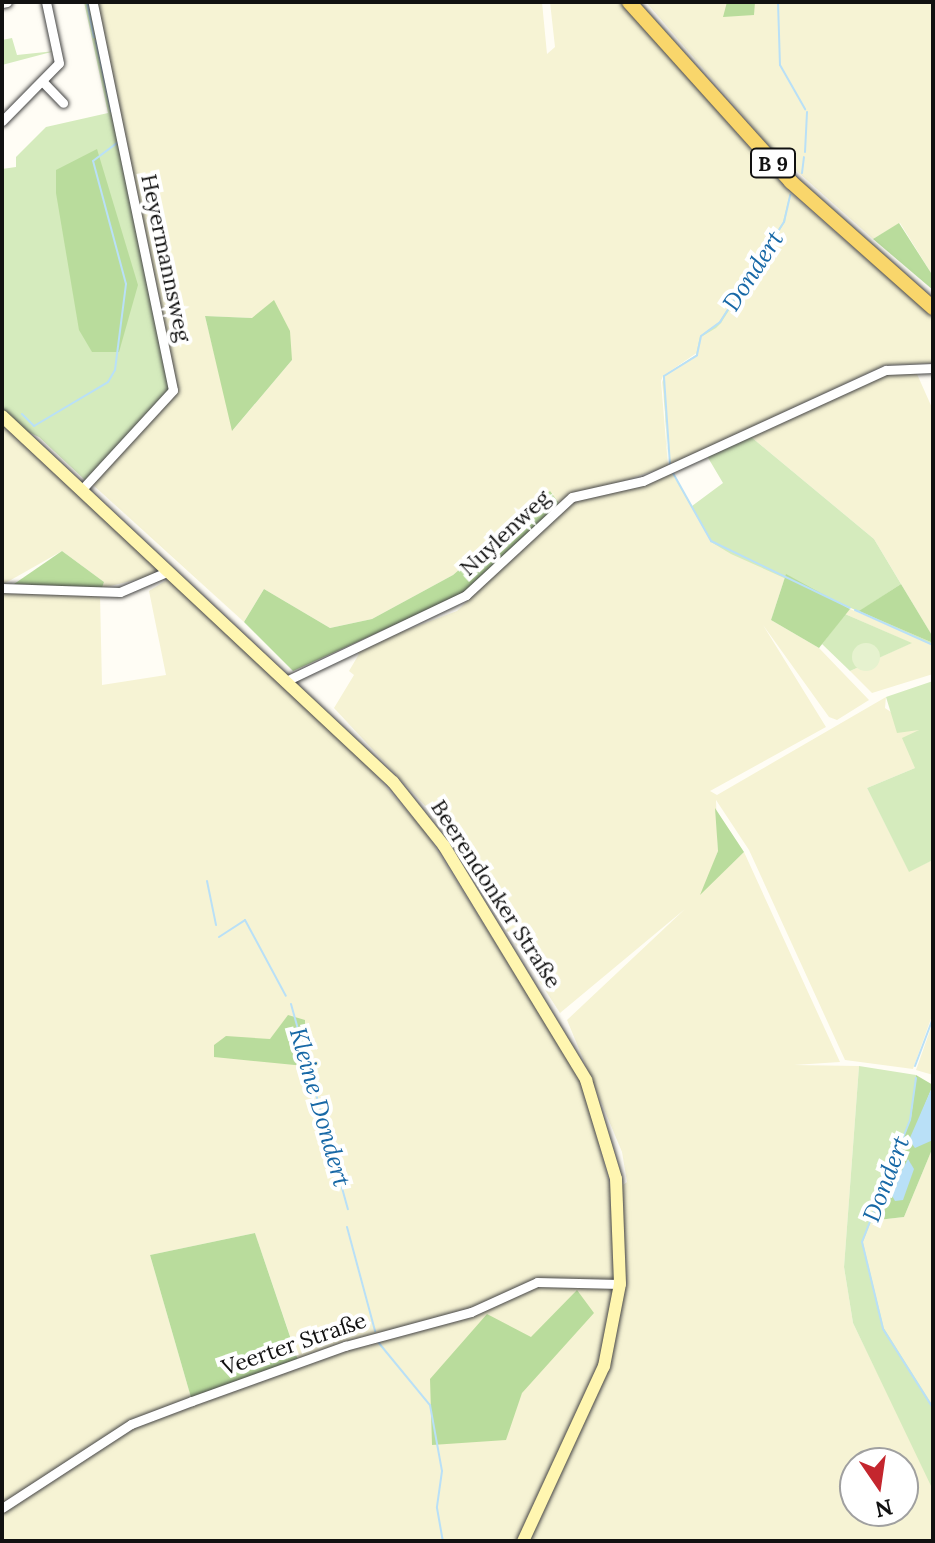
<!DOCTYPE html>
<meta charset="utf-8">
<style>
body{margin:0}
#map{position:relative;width:935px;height:1543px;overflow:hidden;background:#fffdf5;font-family:Lora,serif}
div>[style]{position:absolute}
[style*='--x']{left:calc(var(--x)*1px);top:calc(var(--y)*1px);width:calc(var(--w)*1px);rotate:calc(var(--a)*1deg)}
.farmland>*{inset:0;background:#f6f3d4}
.green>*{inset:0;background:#d5ebbd}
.forest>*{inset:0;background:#b9dc9c}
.pitch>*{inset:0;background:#e6f2cf}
.round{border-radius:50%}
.water>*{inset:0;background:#b9e0f7}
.stream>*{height:2px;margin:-1px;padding:0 1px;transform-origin:1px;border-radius:1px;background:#b9e0f7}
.roads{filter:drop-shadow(0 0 2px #444) drop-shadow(0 0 2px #444)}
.street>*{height:9px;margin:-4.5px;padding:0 4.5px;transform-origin:4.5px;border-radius:4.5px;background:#fff}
.secondary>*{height:12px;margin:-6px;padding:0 6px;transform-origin:6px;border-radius:6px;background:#fff6b0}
.primary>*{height:14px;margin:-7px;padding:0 7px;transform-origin:7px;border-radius:7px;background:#f9d66b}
span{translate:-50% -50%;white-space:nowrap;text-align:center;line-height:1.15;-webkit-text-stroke:8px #fff;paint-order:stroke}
.shield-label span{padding:2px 6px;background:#fff;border:2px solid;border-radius:6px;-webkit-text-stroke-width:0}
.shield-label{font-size:20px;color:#111;font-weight:700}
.street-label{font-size:22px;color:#111}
.water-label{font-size:24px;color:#1768a6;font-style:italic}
.frame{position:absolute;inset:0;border:4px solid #111;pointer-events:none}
.north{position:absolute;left:839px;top:1447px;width:80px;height:80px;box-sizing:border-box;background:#fff;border:2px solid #a0a0a0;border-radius:50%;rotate:167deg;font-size:22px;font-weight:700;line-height:32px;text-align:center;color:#111}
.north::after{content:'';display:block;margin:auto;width:28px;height:36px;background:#c4262e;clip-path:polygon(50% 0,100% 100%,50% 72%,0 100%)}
</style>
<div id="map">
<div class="farmland">
<i style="clip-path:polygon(evenodd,96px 2px,542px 2px,547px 54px,555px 47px,550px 2px,620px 2px,789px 192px,933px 317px,933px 363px,885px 365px,670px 465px,662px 382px,664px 377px,697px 355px,698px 352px,663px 376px,661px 381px,668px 466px,559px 503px,550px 492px,453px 575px,372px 619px,330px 628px,264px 589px,244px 622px,92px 484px,178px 392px,96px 2px,205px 316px,252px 318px,292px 360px,233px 430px,205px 316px)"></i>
<i style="clip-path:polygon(646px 2px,933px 2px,933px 276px,900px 223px,873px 239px,771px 148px)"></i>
<i style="clip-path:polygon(888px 374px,917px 374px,933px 410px,933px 637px,874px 539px,750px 436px)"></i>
<i style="clip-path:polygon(2px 420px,155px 564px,156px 575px,102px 588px,104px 582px,62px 551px,2px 585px)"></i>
<i style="clip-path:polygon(evenodd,671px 472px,711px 542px,786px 574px,771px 620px,819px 648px,869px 700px,837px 720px,829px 717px,763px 625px,826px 727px,710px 791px,717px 795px,886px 697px,885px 708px,919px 731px,915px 768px,867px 788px,909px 871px,933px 860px,933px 1013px,913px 1069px,845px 1060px,749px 850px,716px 800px,718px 851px,704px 890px,744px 852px,840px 1062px,794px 1065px,859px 1066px,844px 1267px,853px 1323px,933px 1487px,933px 1541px,2px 1541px,2px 593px,100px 595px,102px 685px,166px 675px,149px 591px,170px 578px,364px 762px,427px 834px,581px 1080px,612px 1193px,627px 1182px,622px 1152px,567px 1020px,685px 909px,560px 1013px,430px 811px,334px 708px,354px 675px,349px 671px,359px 654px,353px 650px,457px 611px,564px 505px,671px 472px,255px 1233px,299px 1362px,192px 1401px,150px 1255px,255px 1233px,671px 472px,855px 1463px,903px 1463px,903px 1511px,855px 1511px,855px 1463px)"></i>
<i style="clip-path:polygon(850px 609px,932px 644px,933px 674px,872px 693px,850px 671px,911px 643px,845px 614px)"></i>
<i style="clip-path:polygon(933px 1022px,933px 1075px,916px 1070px)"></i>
<i style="clip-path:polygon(933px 1147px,933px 1406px,884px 1328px,863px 1242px,869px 1221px,904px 1217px)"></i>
</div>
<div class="green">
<i style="clip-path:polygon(84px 2px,90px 2px,169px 390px,86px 481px,39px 437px,2px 420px,2px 169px,16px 167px,16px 157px,46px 127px,108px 113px)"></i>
<i style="clip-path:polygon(12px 38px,17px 55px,55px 51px,2px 65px,2px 40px)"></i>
<i style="clip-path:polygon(790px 193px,785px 222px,721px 323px,716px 328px,701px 337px,697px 355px,664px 377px,668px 466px,663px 376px,696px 355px,700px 336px,719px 322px,783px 222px)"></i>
<i style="clip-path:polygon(750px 436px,874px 539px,901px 584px,860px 611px,933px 643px,933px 645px,731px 554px,711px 542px,671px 472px,692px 506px,723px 483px,707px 456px)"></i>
<i style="clip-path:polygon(845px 614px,912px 643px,850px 671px,822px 644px)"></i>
<i style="clip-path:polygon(933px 681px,933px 860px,909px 872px,867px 788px,915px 768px,902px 738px,919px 730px,897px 733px,886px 697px)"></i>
<i style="clip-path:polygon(859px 1066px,916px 1075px,911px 1118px,863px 1242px,884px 1328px,933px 1406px,932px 1488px,853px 1323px,844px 1267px)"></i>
</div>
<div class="forest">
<i style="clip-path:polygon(727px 2px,755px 2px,754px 15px,723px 17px)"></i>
<i style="clip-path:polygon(97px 149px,138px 285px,119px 352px,92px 352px,79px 330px,56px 193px,56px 170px)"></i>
<i style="clip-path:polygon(899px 223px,933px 276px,933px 290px,873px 239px)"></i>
<i style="clip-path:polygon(274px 300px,290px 331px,292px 360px,232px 431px,205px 316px,252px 318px)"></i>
<i style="clip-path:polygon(550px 491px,559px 503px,465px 593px,293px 671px,244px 622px,264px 589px,330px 628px,372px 619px,453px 575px)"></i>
<i style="clip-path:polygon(62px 551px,104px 582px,102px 588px,14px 584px)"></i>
<i style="clip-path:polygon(786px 574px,850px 609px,819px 648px,771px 620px)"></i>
<i style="clip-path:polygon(901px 584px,933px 637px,933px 643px,859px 611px)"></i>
<i style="clip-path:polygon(715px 808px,744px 852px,700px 895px,718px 851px)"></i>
<i style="clip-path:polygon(288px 1015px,305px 1020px,305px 1066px,214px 1057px,214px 1045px,226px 1036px,270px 1039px)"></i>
<i style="clip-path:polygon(916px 1075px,933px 1085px,909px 1144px,933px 1140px,933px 1147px,904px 1217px,869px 1221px,911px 1118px)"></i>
<i style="clip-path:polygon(255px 1233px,299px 1363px,192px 1401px,150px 1255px)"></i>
<i style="clip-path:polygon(577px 1290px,594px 1313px,522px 1393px,506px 1440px,432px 1445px,430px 1379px,487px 1314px,531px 1337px)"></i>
</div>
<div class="pitch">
<i class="round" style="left:852px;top:643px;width:28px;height:28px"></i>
</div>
<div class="water">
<i style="clip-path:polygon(933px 1085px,933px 1140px,915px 1148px,909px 1140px)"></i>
<i style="clip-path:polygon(908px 1159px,914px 1169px,903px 1200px,895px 1201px,890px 1192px)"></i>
</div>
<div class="stream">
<i style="--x:87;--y:2;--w:36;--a:79"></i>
<i style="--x:778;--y:2;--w:63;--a:88.2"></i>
<i style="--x:780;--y:65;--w:51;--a:60.4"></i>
<i style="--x:96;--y:41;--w:72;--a:77.9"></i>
<i style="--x:805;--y:152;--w:40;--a:-87.1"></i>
<i style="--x:802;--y:173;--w:16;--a:-83"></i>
<i style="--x:22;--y:414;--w:17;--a:45"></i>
<i style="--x:34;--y:426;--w:86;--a:-30.7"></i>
<i style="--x:108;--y:382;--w:14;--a:-60"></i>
<i style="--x:115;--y:370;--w:87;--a:-82.7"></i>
<i style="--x:126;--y:284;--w:127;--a:-105"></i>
<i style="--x:93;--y:161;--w:31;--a:-37"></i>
<i style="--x:670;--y:465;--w:89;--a:-93.9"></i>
<i style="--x:664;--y:376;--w:39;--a:-32"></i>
<i style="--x:697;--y:355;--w:19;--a:-78"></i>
<i style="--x:701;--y:336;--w:24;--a:-36"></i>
<i style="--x:720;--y:322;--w:119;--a:-57.4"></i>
<i style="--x:784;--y:222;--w:28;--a:-77"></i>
<i style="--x:673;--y:473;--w:78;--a:60.8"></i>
<i style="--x:711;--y:541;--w:154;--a:25.7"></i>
<i style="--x:855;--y:610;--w:85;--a:24.2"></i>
<i style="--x:207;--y:881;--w:45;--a:78.4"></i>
<i style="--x:219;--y:937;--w:31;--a:-33"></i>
<i style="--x:245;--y:920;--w:86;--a:61.7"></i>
<i style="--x:291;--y:1004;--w:213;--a:74.5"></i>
<i style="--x:915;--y:1066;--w:51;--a:-69.4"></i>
<i style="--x:916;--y:1078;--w:42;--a:98.1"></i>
<i style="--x:910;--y:1120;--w:131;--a:111.5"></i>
<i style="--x:862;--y:1242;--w:89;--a:76.4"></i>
<i style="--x:883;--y:1329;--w:93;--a:57.7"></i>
<i style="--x:347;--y:1227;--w:108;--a:74.9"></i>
<i style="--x:378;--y:1342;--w:82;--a:50.5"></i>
<i style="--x:430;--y:1405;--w:67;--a:79.7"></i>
<i style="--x:442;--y:1471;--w:37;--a:98"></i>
<i style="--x:437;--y:1508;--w:34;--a:80"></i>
</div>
<div class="roads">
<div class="street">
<i style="--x:2;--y:3;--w:5;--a:-11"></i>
<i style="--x:43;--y:82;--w:29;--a:46"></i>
<i style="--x:2;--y:121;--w:81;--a:-45.5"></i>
<i style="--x:59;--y:63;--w:62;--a:-102"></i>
<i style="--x:83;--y:488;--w:133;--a:-47.4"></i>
<i style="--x:173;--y:390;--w:396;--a:-101.7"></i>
<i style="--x:2;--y:588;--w:118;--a:1.9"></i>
<i style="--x:120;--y:592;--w:53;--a:-23.2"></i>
<i style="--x:288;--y:680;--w:197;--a:-25.5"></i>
<i style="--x:466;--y:595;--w:144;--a:-42.8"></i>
<i style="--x:572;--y:497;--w:73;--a:-12.7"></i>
<i style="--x:643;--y:481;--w:267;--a:-24.6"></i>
<i style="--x:886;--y:370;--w:47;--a:-2.4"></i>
<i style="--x:2;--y:1508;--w:154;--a:-33.1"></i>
<i style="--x:131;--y:1424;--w:65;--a:-20.7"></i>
<i style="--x:192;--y:1401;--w:163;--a:-19.8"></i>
<i style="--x:345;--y:1346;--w:131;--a:-15.1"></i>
<i style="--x:471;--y:1312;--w:72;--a:-24.4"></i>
<i style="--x:537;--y:1282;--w:83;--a:1.4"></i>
</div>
<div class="secondary">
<i style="--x:2;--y:416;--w:536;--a:43.11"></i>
<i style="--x:393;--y:782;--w:82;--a:51.4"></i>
<i style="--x:444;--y:846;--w:274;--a:58.7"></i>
<i style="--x:586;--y:1080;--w:103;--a:73.1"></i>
<i style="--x:616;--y:1179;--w:105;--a:87.8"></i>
<i style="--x:620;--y:1284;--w:84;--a:101"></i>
<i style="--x:604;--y:1366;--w:193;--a:114.8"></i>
</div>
<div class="primary">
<i style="--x:629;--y:2;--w:242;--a:48"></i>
<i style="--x:791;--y:182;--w:190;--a:41.6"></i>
</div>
</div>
<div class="shield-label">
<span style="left:773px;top:163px">B 9</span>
</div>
<div class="street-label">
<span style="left:166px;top:258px;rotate:78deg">Heyermannsweg</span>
<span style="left:505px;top:533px;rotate:-43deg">Nuylenweg</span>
<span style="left:496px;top:894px;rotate:57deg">Beerendonker Straße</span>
<span style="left:294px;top:1344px;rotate:-19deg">Veerter Straße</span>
</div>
<div class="water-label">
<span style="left:753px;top:271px;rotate:-57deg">Dondert</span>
<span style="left:320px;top:1107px;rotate:74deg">Kleine Dondert</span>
<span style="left:886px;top:1179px;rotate:-69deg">Dondert</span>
</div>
<div class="frame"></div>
<div class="north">N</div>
</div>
